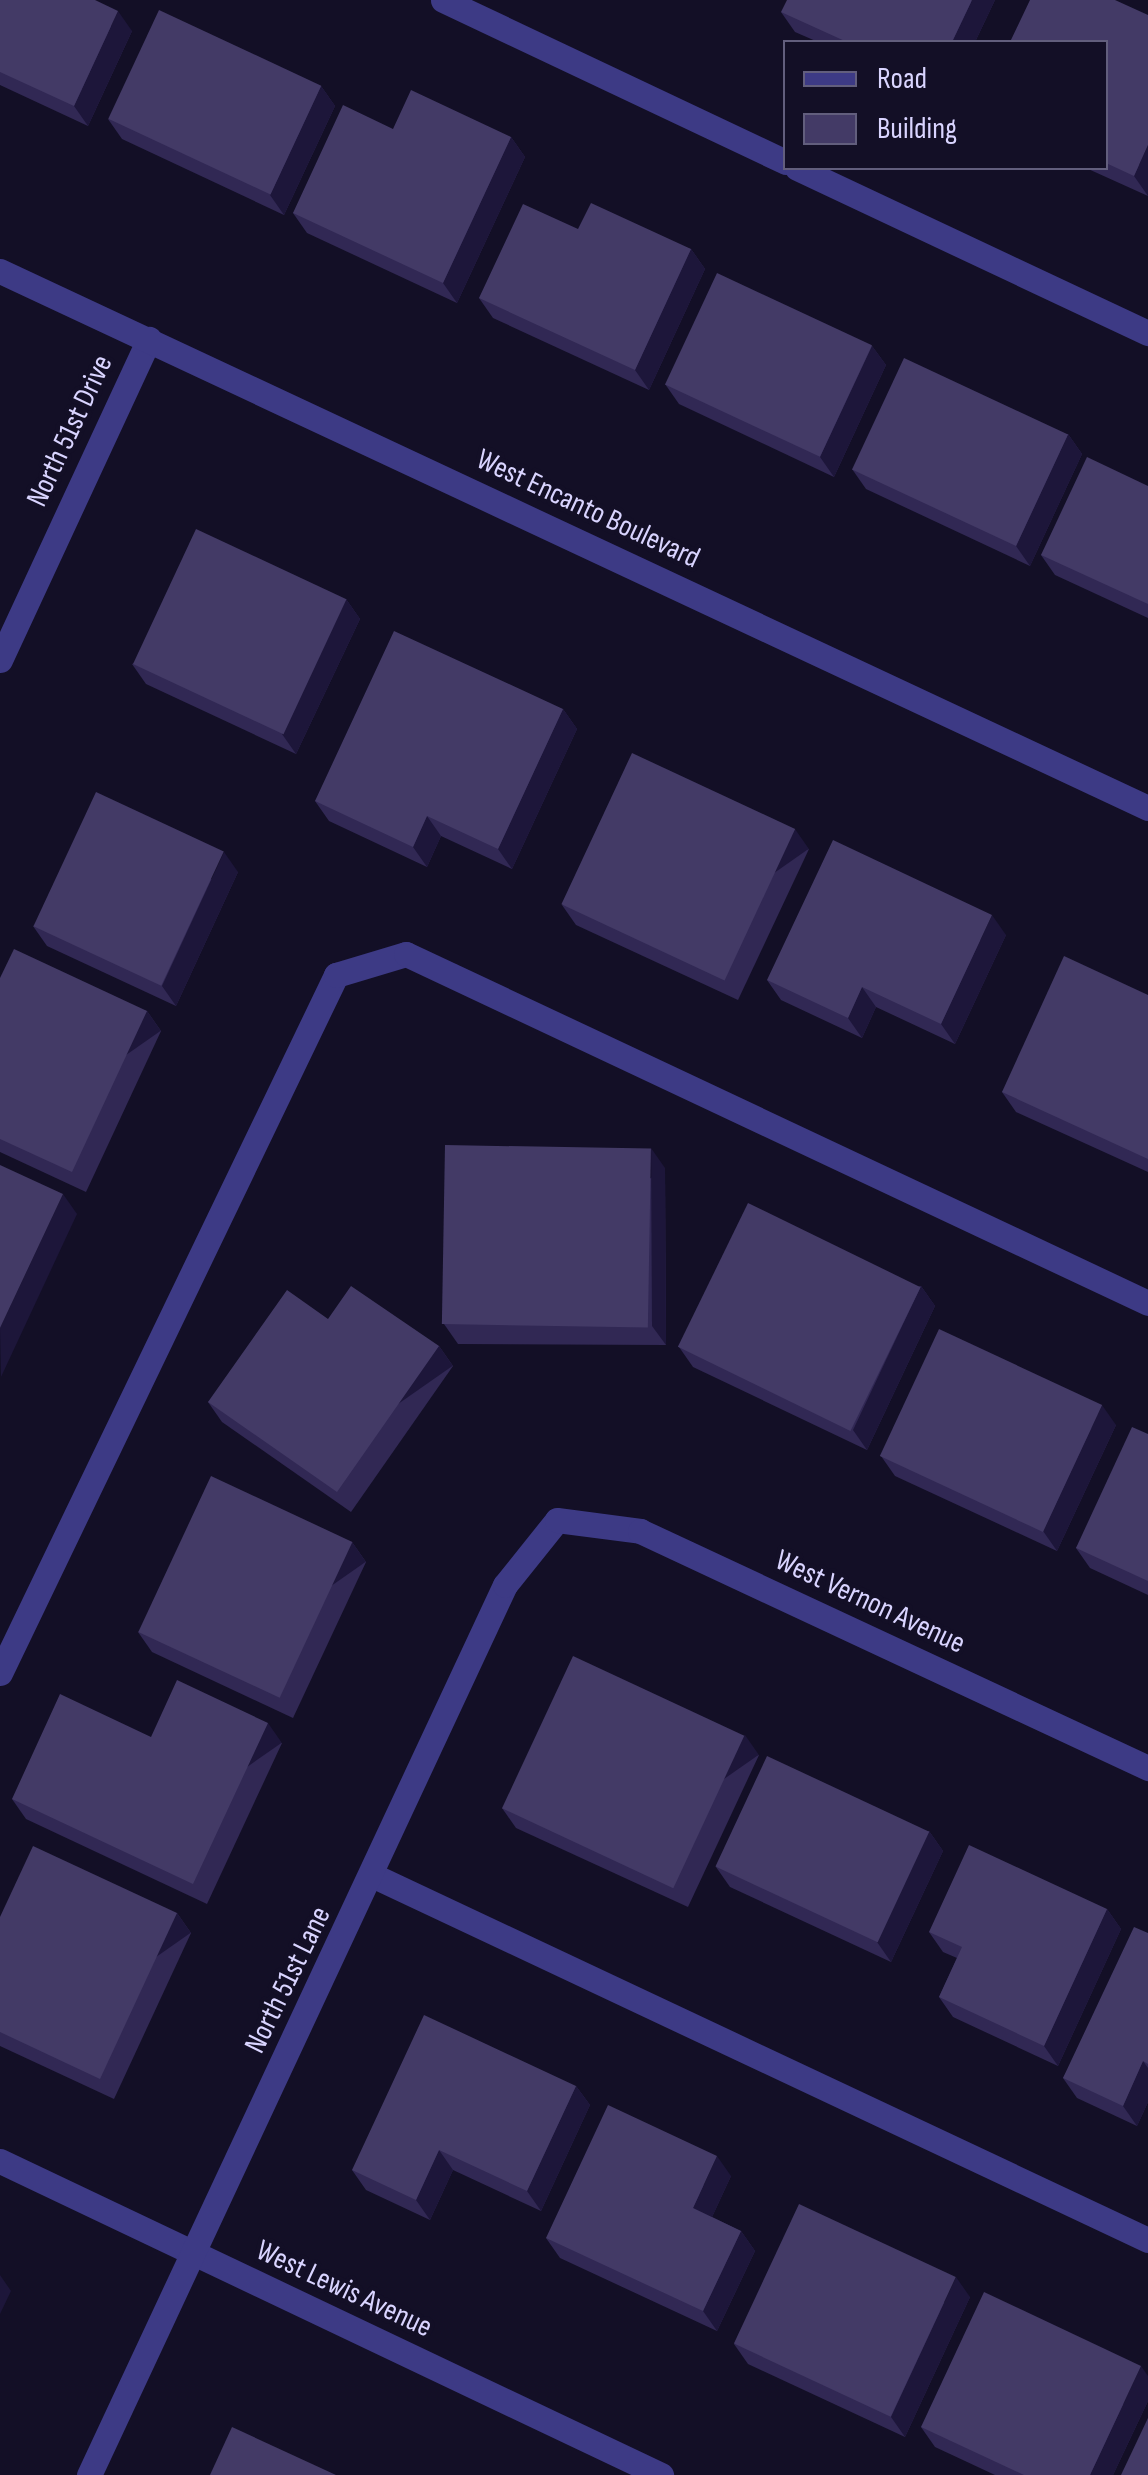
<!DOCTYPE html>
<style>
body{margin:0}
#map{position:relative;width:1148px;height:2475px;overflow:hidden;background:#130f26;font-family:"Sofia Sans Condensed",sans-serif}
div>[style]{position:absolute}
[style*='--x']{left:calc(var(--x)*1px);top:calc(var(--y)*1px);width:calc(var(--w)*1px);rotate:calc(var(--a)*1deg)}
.service>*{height:25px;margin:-12.5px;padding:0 12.5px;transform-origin:12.5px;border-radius:12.5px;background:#3d3a85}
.minor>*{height:25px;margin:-12.5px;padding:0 12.5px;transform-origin:12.5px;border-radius:12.5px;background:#3d3a85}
.tertiary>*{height:25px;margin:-12.5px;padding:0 12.5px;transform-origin:12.5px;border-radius:12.5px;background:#3d3a85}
.wall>*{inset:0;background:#312854}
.shaded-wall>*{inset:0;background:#1d163a;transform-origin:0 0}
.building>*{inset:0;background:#433a66;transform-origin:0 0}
span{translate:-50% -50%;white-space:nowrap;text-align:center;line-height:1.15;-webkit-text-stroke:9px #130f26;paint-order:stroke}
.street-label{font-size:30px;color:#d9d4ff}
.legend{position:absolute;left:783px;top:40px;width:325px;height:130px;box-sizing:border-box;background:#130f26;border:2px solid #625e7d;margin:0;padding:12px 18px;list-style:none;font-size:30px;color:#d9d4ff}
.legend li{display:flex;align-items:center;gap:20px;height:50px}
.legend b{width:50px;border:2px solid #625e7d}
</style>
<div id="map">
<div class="service">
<i style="--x:443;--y:0;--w:379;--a:25.3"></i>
<i style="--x:797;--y:168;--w:388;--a:25.2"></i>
<i style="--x:0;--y:1673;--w:775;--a:-64.29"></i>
<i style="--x:336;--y:975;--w:73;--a:-16.7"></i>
<i style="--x:406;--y:954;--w:820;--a:25.19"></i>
<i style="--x:374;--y:1876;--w:855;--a:25.19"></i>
</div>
<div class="minor">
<i style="--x:0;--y:660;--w:354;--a:-65.1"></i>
<i style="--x:0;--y:2161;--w:732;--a:25.41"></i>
<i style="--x:89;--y:2475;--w:982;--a:-64.95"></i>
<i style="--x:505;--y:1585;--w:83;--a:-51.3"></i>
<i style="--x:557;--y:1520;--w:84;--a:7.5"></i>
<i style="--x:640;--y:1531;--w:561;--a:25.01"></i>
</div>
<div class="tertiary">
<i style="--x:0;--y:271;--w:1267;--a:25.07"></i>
</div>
<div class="wall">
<i style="clip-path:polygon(0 0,132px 31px,88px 126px,0 85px)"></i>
<i style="clip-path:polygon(995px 0,975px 42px,818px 42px,795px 32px,781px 12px)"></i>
<i style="clip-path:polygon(1106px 42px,1148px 196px,1086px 168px,1106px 168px)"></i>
<i style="clip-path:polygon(321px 86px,335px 106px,284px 215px,122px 139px,108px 119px)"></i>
<i style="clip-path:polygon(393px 129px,511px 137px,525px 157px,457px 303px,307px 233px,293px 213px)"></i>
<i style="clip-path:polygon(578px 229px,691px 249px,705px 269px,649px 390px,493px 318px,479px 298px)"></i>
<i style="clip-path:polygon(872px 346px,886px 365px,834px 477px,679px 404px,665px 384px)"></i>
<i style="clip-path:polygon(1068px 434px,1082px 454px,1030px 566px,866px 489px,852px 469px)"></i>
<i style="clip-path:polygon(1148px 486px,1148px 618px,1055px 575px,1041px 555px)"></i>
<i style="clip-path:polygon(346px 599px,360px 619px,296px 754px,146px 684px,132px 664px)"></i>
<i style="clip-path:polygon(563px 709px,577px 729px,512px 869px,441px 836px,427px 867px,329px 821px,315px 801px)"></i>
<i style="clip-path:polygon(809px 849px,738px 1000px,576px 925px,562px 905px)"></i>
<i style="clip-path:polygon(238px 872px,176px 1006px,47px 946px,33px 926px)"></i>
<i style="clip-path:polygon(1006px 935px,955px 1044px,876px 1007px,862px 1038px,781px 1000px,767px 980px)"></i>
<i style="clip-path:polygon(0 978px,147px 1011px,161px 1031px,86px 1192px,0 1152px)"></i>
<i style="clip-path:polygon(1148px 995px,1148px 1172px,1016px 1112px,1002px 1092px)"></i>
<i style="clip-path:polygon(665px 1168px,666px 1345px,458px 1344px,444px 1324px)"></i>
<i style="clip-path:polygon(921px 1286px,935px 1306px,867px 1450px,693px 1367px,679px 1347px)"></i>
<i style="clip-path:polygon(328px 1319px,439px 1346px,453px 1366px,351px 1512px,222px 1422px,208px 1402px)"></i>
<i style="clip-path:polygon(1116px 1425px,1057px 1551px,895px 1476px,881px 1456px)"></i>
<i style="clip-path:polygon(1148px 1434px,1148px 1595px,1090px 1568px,1076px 1548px)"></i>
<i style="clip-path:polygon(352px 1542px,366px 1562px,293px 1718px,152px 1652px,138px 1632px)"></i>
<i style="clip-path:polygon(151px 1737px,282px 1743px,207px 1904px,26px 1819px,12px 1799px)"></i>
<i style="clip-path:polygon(759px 1755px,688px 1907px,516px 1828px,502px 1808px)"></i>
<i style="clip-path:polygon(929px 1831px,943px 1851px,891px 1962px,730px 1887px,716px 1867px)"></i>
<i style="clip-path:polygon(1107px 1909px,1121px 1929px,1058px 2066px,953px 2017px,939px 1997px,957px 1958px,943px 1952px,929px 1932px)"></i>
<i style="clip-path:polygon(177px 1913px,191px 1933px,114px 2099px,0 2046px,0 1917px)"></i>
<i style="clip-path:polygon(1148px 1933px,1148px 2102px,1137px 2126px,1077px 2098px,1063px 2078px)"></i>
<i style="clip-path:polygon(576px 2086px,590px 2105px,541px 2211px,453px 2170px,430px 2220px,366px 2190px,352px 2170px)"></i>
<i style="clip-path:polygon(731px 2176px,712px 2217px,741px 2231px,755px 2251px,717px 2331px,560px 2258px,546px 2238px)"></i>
<i style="clip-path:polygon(970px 2297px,905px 2437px,748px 2364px,734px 2344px)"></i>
<i style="clip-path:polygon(1148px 2401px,1113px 2475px,995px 2475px,935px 2447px,921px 2427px)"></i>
</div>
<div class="shaded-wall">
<i style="clip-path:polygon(972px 0,995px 0,975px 42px,952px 42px)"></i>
<i style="clip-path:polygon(118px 11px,132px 31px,88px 126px,74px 106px)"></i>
<i style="clip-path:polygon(321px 86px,335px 106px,284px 215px,270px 195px)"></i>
<i style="clip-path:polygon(511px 137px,525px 157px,457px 303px,443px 283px)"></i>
<i style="clip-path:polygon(1148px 145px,1148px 196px,1134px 176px)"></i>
<i style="clip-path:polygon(691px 249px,705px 269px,649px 390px,635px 370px)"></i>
<i style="clip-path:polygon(872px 346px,886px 365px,834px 477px,820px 457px)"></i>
<i style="clip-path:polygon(1068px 434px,1082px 454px,1030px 566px,1016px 546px)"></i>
<i style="clip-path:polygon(346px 599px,360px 619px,296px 754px,282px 734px)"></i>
<i style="clip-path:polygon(563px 709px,577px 729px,512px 869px,498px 849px)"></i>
<i style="clip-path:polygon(427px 816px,441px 836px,427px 867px,413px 847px)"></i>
<i style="left:795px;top:829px;width:24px;height:167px;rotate:55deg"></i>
<i style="clip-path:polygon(224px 852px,238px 872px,176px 1006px,162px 986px)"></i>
<i style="clip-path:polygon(992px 915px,1006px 935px,955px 1044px,941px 1024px)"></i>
<i style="clip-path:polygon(862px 987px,876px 1007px,862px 1038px,848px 1018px)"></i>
<i style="left:147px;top:1011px;width:24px;height:178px;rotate:55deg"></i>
<i style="clip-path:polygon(651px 1148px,665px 1168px,666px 1345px,652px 1326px)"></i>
<i style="clip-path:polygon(63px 1194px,77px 1214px,1px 1377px,0 1328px)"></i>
<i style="clip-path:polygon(921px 1286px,935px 1306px,867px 1450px,853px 1430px)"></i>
<i style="left:439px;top:1346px;width:24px;height:178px;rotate:55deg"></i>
<i style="clip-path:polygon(1102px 1405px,1116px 1425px,1057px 1551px,1043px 1531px)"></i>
<i style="left:352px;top:1542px;width:24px;height:172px;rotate:55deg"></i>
<i style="left:268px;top:1723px;width:24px;height:178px;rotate:55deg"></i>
<i style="left:745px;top:1735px;width:24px;height:168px;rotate:55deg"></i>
<i style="clip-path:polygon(929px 1831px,943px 1851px,891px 1962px,877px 1942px)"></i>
<i style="clip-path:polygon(1107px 1909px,1121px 1929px,1058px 2066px,1044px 2046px)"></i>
<i style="left:177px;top:1913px;width:24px;height:183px;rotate:55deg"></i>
<i style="clip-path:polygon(1143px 2061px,1148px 2068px,1148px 2102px,1137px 2126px,1123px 2106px)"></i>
<i style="clip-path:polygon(576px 2086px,590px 2105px,541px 2211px,527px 2191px)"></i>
<i style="clip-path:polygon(439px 2150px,453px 2170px,430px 2220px,416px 2200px)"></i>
<i style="clip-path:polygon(717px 2156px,731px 2176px,707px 2228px,693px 2208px)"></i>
<i style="clip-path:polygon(741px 2231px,755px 2251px,717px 2331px,703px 2311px)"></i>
<i style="clip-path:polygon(0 2275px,11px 2291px,0 2314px)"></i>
<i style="clip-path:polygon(956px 2277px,970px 2297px,905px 2437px,891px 2417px)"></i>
<i style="clip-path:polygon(1141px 2366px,1148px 2376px,1148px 2401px,1113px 2475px,1090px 2475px)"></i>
</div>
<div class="building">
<i style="clip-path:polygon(0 0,95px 0,118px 11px,74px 106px,0 72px)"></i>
<i style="clip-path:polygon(787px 0,972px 0,952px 42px,847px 42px,781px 12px)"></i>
<i style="clip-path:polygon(1030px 0,1115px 0,1148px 15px,1148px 145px,1134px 176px,1106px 163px,1106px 42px,1010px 42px)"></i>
<i style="left:159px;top:10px;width:179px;height:120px;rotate:25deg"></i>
<i style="clip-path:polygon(411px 90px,511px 137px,443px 283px,293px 213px,343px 105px,393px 129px)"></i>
<i style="clip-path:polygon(591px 203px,691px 249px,635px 370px,479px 298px,523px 204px,578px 229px)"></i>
<i style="left:717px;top:273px;width:171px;height:123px;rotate:25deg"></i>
<i style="left:904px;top:358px;width:181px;height:123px;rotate:25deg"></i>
<i style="clip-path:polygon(1087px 457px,1148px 486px,1148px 604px,1041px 555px)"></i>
<i style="left:196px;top:529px;width:166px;height:149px;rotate:25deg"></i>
<i style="clip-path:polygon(394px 631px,563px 709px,498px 849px,427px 816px,413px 847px,315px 801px)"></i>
<i style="left:632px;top:753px;width:180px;height:167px;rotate:25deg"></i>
<i style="left:96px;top:792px;width:141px;height:148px;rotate:25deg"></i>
<i style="clip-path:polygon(833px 840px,992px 915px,941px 1024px,862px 987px,848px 1018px,767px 980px)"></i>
<i style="clip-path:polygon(14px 949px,147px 1011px,72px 1172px,0 1139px,0 978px)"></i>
<i style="clip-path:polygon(1064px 956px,1148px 995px,1148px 1159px,1002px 1092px)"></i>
<i style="left:445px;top:1145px;width:206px;height:179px;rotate:1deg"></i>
<i style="clip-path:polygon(0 1165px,63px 1194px,0 1328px)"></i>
<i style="left:748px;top:1203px;width:192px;height:160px;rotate:26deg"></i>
<i style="clip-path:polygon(351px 1286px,439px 1346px,337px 1492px,208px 1402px,287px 1290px,328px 1319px)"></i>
<i style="left:939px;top:1329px;width:180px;height:140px;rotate:25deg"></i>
<i style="clip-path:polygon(1132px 1427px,1148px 1434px,1148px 1581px,1076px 1548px)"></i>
<i style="left:211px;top:1476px;width:156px;height:172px;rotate:25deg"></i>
<i style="left:573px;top:1656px;width:189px;height:168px;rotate:25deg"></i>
<i style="clip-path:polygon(177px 1680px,268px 1723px,193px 1884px,12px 1799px,60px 1694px,151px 1737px)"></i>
<i style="left:767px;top:1756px;width:179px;height:122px;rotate:25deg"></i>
<i style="clip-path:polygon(969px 1845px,1107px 1909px,1044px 2046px,939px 1997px,962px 1947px,929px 1932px)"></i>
<i style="clip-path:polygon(33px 1846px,177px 1913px,100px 2079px,0 2032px,0 1917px)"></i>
<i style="clip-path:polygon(1134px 1927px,1148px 1933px,1148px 2064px,1143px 2061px,1123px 2106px,1063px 2078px)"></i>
<i style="clip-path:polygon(424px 2015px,576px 2086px,527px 2191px,439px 2150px,416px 2200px,352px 2170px)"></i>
<i style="clip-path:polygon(608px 2105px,717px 2156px,693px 2208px,741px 2231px,703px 2311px,546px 2238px)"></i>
<i style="left:799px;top:2204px;width:173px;height:154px;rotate:25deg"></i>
<i style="clip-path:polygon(984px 2292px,1141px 2366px,1090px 2475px,1024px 2475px,921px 2427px)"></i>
<i style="clip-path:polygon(1148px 2418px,1148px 2475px,1121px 2475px)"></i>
<i style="clip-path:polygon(232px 2427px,336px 2475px,210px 2475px)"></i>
</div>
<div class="street-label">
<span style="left:70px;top:431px;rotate:-65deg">North 51st Drive</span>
<span style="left:588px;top:509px;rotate:25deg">West Encanto Boulevard</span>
<span style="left:870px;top:1602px;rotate:25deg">West Vernon Avenue</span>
<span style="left:288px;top:1980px;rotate:-64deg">North 51st Lane</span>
<span style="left:344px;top:2289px;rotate:25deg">West Lewis Avenue</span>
</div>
<ul class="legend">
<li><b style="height:12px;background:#3d3a85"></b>Road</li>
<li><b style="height:28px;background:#433a66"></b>Building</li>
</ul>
</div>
